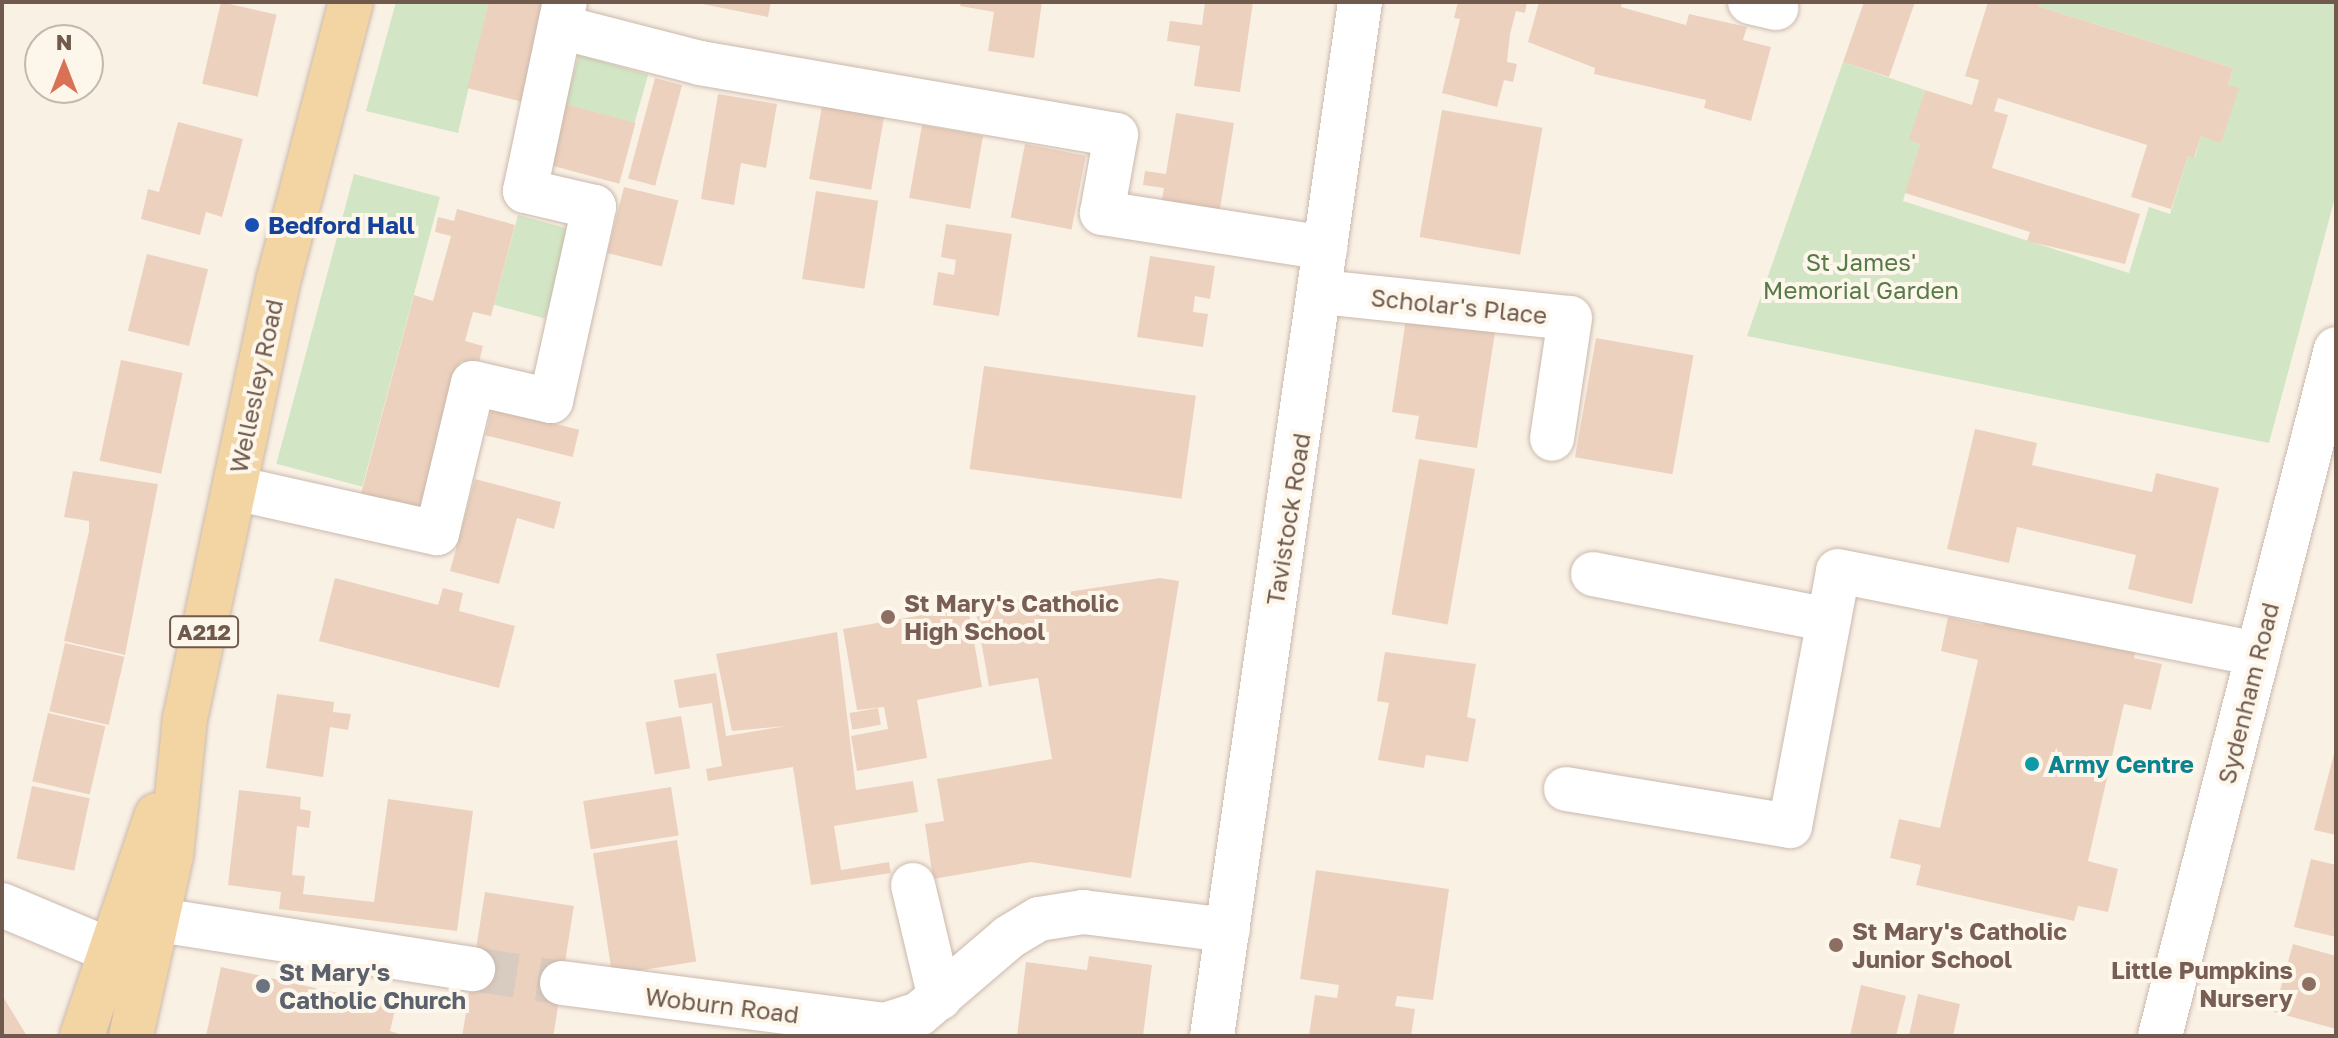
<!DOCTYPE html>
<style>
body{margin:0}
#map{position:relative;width:2338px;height:1038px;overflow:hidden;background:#faf1e5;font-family:"Golos Text",sans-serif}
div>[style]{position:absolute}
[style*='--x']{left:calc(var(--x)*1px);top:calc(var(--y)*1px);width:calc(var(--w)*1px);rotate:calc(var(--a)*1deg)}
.green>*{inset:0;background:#d2e6c5;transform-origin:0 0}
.building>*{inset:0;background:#edd1bf;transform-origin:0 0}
.minor-tunnel>*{height:44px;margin-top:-22px;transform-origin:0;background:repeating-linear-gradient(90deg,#d8cbbf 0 44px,transparent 0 66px)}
.roads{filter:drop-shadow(0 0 2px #cab9ac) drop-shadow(0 0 2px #cab9ac)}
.minor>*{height:44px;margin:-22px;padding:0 22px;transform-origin:22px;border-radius:22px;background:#fff}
.major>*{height:44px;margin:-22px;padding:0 22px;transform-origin:22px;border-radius:22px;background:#f3d4a3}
.dots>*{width:22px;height:22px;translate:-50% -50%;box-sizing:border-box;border:4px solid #fdf6ea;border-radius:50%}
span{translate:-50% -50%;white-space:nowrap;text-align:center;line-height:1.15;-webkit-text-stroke:8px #fdf6ea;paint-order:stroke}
.shield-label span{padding:2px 6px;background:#fdf6ea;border:2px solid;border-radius:6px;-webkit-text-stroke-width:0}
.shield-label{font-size:22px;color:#70594d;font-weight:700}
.transit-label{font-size:24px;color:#164399;font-weight:700}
.left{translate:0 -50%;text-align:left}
.park-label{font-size:24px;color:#587a49}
.street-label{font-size:24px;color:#70594d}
.education-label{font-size:24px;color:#785e54;font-weight:700}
.right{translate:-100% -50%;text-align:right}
.culture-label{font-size:24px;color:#0d838f;font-weight:700}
.worship-label{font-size:24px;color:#5b616d;font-weight:700}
.frame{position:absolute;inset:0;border:4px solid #70594d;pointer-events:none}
.north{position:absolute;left:24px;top:24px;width:80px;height:80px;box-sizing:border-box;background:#fdf6ea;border:2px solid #c5b7ab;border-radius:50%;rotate:0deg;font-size:22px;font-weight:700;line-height:32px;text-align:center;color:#70594d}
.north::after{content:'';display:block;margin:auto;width:28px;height:36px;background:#d97155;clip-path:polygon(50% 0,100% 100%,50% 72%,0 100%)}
</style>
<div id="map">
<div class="green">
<i style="clip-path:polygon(396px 2px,489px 2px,458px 133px,366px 111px)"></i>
<i style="clip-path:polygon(2040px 2px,2336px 2px,2336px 194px,2269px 443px,1747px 336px,1843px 62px,1925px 90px,1910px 140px,1920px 144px,1903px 201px,2129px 273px,2149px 207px,2170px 214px,2188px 156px,2195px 157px,2201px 136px,2221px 142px,2238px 89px,2228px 85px,2233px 68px,2038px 6px)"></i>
<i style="left:579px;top:55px;width:72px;height:51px;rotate:16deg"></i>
<i style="left:354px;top:174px;width:89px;height:300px;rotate:15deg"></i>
<i style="left:518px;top:215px;width:53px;height:93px;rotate:15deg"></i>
</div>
<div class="building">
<i style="left:221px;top:2px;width:57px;height:84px;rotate:13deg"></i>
<i style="clip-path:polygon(489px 2px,548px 2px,523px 102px,467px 88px)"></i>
<i style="clip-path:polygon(692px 2px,771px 2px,768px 17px)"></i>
<i style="clip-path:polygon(961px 2px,1042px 2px,1034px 58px,988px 51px,994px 12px,960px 6px)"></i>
<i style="clip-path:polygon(1205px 2px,1253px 2px,1240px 92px,1194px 86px,1200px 46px,1167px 41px,1170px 21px,1202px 25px)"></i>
<i style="clip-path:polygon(1458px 2px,1527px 2px,1525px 13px,1516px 11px,1510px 34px,1507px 62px,1517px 64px,1513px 82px,1504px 80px,1497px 107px,1442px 93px,1460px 19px,1454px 18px)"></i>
<i style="clip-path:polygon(1539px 2px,1622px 2px,1621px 7px,1686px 25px,1689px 14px,1747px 27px,1743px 40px,1771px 47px,1751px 121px,1704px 108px,1706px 100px,1594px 74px,1595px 68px,1528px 42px)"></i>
<i style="clip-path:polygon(1864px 2px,1915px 2px,1889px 77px,1843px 62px)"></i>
<i style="clip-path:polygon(1988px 2px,2040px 2px,2038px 6px,2233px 68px,2228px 85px,2239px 88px,2221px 143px,2201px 136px,2194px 158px,2188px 156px,2171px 209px,2131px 197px,2147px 145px,1998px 98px,1994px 111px,2008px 115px,1992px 168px,2140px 214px,2125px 264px,2027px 241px,2030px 232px,1905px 193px,1920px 144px,1909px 140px,1925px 90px,1972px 105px,1979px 80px,1965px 76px)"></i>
<i style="left:655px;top:78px;width:28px;height:104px;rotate:15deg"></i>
<i style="clip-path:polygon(718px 94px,777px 104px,766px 168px,741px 163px,734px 205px,701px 199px)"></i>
<i style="left:565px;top:104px;width:73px;height:63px;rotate:15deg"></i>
<i style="left:822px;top:106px;width:63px;height:74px;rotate:10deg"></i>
<i style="left:1442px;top:110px;width:102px;height:129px;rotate:10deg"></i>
<i style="clip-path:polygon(1176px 113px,1234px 123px,1219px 215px,1161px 206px,1164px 188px,1143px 185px,1145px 171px,1166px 174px)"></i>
<i style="clip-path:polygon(178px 122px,243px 139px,222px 217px,206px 212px,200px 235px,141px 219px,148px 189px,159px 192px)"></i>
<i style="left:922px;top:125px;width:62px;height:74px;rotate:10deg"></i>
<i style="left:1025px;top:144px;width:62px;height:75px;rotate:11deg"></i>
<i style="left:624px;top:187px;width:56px;height:68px;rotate:14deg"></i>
<i style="left:816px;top:191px;width:63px;height:89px;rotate:9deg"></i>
<i style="clip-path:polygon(457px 209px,515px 225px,491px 316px,473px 312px,465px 341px,483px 346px,478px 366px,461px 361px,420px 510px,361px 494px,414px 295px,433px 301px,451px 236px,435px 232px,438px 217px,454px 221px)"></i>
<i style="clip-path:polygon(946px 224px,1012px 234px,999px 316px,933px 305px,938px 272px,954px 275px,956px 260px,941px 257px)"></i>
<i style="left:147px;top:254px;width:63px;height:79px;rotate:14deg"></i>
<i style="clip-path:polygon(1150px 256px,1215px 266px,1210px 299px,1195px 296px,1193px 312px,1208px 314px,1203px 347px,1137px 337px)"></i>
<i style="clip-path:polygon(1407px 312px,1496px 326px,1477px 448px,1415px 439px,1419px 416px,1392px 412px)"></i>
<i style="left:1596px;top:338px;width:99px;height:121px;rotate:10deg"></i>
<i style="left:121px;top:360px;width:63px;height:103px;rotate:12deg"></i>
<i style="left:984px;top:366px;width:214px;height:104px;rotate:8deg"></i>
<i style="left:492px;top:408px;width:90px;height:28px;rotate:14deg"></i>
<i style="clip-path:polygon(1975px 429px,2037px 443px,2032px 465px,2152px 492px,2156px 473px,2219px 488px,2192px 604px,2128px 589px,2136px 555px,2017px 527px,2009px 563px,1947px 549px)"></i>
<i style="left:1419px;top:459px;width:57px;height:158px;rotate:10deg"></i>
<i style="clip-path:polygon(73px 471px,158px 484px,125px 655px,64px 641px,89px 531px,89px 521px,64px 517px)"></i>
<i style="clip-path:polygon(475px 479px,561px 502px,554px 529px,517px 518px,499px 584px,450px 571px)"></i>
<i style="clip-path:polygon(335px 578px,438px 605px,443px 588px,463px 593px,459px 611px,515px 626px,499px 688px,319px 641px)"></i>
<i style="clip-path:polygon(1160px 578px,1179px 581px,1131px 878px,1031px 862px,933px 879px,925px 824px,944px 821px,937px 779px,1052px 759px,1038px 678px,989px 686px,975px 606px)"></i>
<i style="clip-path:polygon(968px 607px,982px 687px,917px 700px,927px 758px,857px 771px,851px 736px,888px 729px,884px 707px,857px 710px,843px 629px)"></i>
<i style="clip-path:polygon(1986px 614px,2136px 647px,2134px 658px,2162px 664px,2151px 710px,2124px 704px,2088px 861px,2118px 869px,2108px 912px,2078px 906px,2074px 921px,1916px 885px,1921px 865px,1890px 858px,1899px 819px,1940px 828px,1978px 660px,1941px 651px,1948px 617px,1983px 625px)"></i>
<i style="clip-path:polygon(837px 632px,856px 790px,913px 781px,918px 812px,834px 826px,841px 870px,889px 862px,891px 873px,811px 885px,793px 767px,708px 781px,706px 769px,722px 766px,712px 703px,679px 708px,674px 680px,716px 673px,726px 736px,786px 726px,732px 731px,716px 654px)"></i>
<i style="left:65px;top:643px;width:61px;height:70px;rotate:13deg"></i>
<i style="clip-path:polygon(1385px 652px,1476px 664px,1467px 717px,1476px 719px,1468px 762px,1426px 755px,1424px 768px,1378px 760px,1389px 703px,1377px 701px)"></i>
<i style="clip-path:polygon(277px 694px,334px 702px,333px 712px,351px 714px,348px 730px,330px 727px,323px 777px,266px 768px)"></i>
<i style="left:878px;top:708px;width:17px;height:29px;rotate:80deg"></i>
<i style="left:48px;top:713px;width:59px;height:70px;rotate:13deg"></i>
<i style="left:681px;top:716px;width:53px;height:36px;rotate:80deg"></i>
<i style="clip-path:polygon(2335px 750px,2336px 750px,2336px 835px,2314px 830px)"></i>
<i style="left:32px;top:786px;width:59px;height:74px;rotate:12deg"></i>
<i style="left:671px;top:787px;width:49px;height:89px;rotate:81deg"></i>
<i style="clip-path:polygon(239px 790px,301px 797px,300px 809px,311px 811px,309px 828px,297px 826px,292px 875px,305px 876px,303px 894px,374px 902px,388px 799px,473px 811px,457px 931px,279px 909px,281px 892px,228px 885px)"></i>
<i style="left:677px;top:840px;width:123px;height:85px;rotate:81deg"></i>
<i style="clip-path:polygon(2311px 859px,2336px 865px,2336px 937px,2294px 927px)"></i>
<i style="clip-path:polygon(1316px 870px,1449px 889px,1433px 1000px,1397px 996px,1395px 1006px,1415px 1009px,1411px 1036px,1309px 1036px,1315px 995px,1337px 998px,1339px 985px,1300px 979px)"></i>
<i style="left:485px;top:892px;width:90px;height:146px;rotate:9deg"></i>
<i style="clip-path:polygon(2293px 944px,2336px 956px,2336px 1029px,2274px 1012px)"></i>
<i style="clip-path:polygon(1089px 956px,1152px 965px,1143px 1036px,1017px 1036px,1026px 962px,1087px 970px)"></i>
<i style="clip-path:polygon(221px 967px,396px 1006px,390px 1031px,406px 1036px,206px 1036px)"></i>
<i style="clip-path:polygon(1861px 985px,1906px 996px,1896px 1036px,1850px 1036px)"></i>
<i style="clip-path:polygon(1918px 994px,1960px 1004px,1953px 1036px,1909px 1036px)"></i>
<i style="clip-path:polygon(2px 995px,27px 1036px,2px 1036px)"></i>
</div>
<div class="minor-tunnel">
<i style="--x:473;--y:969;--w:90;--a:8.9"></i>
</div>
<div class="roads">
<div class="minor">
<i style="--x:1750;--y:2;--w:27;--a:13"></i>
<i style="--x:560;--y:27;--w:145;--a:14.4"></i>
<i style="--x:700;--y:63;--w:422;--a:9.8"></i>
<i style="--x:1116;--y:135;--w:79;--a:100.2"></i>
<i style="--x:1102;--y:213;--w:226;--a:8.9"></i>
<i style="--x:1321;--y:292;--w:250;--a:6"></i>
<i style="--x:1570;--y:318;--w:122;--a:98.5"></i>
<i style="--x:235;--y:488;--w:207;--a:12.6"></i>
<i style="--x:437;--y:533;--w:154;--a:-76.5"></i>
<i style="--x:473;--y:383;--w:80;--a:13"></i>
<i style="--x:551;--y:401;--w:199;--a:-77.5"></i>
<i style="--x:594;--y:207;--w:71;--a:-166.9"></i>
<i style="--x:525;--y:191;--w:193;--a:-78.1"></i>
<i style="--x:1593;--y:574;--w:240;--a:11"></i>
<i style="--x:1566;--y:789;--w:227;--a:9.4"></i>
<i style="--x:1790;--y:826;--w:259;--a:-79.3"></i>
<i style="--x:1838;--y:571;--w:428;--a:11.2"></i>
<i style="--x:913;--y:885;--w:116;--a:76.6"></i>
<i style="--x:2;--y:905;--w:116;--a:22.8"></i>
<i style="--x:159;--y:920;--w:318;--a:8.9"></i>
<i style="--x:562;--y:983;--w:326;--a:7.4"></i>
<i style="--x:885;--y:1025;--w:36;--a:-18"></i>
<i style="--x:919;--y:1014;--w:118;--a:-40.5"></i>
<i style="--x:1009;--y:937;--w:35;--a:-31"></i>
<i style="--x:1039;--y:919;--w:45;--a:-9"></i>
<i style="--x:1083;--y:912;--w:146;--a:7.1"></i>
<i style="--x:1212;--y:1036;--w:1045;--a:-81.85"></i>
<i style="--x:2160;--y:1036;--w:709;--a:-75.63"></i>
</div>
<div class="major">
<i style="--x:82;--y:1036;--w:233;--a:-71.3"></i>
<i style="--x:131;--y:1036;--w:184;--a:-77.5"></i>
<i style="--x:171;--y:856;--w:138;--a:-84.2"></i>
<i style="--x:185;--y:719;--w:451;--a:-78"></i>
<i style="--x:279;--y:278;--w:285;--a:-75.4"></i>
</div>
</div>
<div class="dots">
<i style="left:252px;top:225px;background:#1a4fb4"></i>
<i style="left:888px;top:617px;background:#8d6e63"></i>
<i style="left:2032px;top:764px;background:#0f9aa8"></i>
<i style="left:1836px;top:945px;background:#8d6e63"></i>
<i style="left:2309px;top:984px;background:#8d6e63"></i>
<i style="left:263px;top:986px;background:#6b7280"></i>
</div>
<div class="shield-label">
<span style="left:204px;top:632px">A212</span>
</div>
<div class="transit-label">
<span class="left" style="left:268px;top:225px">Bedford Hall</span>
</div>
<div class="park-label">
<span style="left:1861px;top:276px">St James'<br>Memorial Garden</span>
</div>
<div class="street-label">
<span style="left:1459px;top:306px;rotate:6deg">Scholar's Place</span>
<span style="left:256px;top:386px;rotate:-78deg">Wellesley Road</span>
<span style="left:1288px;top:519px;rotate:-81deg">Tavistock Road</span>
<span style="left:2248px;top:693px;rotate:-76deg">Sydenham Road</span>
<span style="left:722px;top:1005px;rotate:7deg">Woburn Road</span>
</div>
<div class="education-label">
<span class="left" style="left:904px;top:617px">St Mary's Catholic<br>High School</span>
<span class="left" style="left:1852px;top:945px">St Mary's Catholic<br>Junior School</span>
<span class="right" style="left:2293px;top:984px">Little Pumpkins<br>Nursery</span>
</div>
<div class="culture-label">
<span class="left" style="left:2048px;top:764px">Army Centre</span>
</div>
<div class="worship-label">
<span class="left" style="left:279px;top:986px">St Mary's<br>Catholic Church</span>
</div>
<div class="frame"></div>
<div class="north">N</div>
</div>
